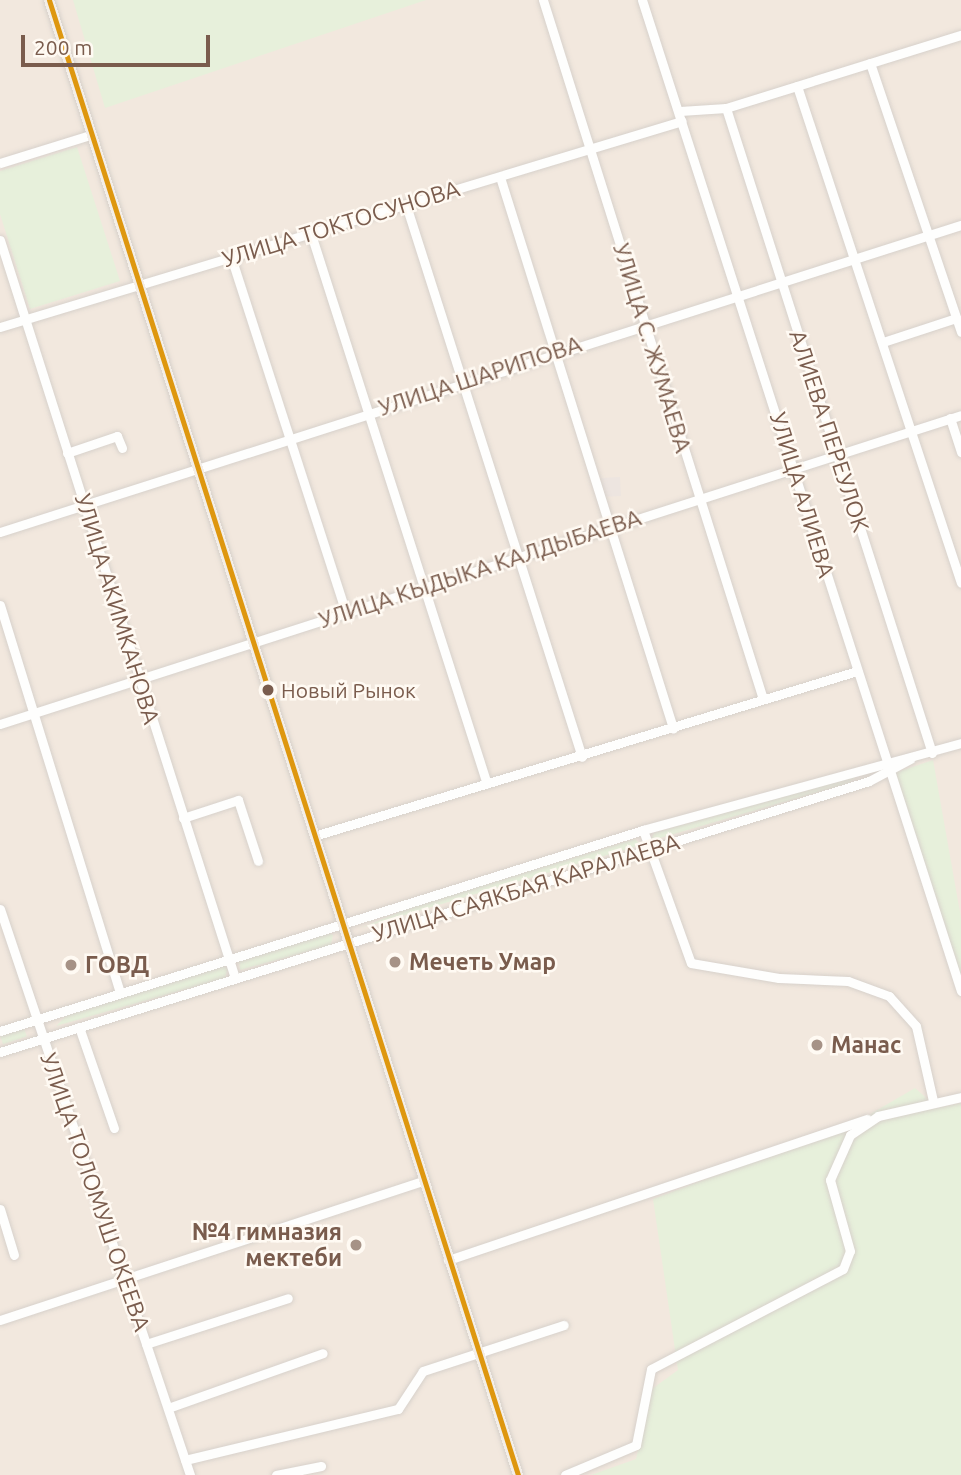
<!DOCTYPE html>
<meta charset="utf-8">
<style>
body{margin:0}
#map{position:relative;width:961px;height:1475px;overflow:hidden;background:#f9f5f0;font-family:Ubuntu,sans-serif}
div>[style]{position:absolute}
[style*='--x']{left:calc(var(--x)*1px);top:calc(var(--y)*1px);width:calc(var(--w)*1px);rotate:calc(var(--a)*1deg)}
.residential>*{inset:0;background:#f2e8de;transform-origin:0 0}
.industrial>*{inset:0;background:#ede5e0;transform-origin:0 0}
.green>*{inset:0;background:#e7f0db;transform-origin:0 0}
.roads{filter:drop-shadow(0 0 2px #d7d1cb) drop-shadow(0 0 2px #d7d1cb)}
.minor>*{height:9px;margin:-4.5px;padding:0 4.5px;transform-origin:4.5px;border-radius:4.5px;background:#fefefd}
.major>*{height:10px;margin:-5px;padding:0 5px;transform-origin:5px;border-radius:5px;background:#f3eee8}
.bus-1>*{height:5px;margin:-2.5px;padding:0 2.5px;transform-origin:2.5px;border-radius:2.5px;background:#de970f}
.dots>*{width:19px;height:19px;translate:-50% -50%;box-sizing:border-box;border:4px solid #fffaf3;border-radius:50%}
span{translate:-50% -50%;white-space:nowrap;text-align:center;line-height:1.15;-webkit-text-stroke:5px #fffaf3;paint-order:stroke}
.bus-label{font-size:21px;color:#7a5c4d}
.left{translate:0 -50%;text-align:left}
.street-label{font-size:23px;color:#7a5c4d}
.poi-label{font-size:23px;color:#7a5c4d;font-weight:700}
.right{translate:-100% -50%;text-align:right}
.scale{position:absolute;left:21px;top:35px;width:189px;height:32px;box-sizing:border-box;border:4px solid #7a5c4d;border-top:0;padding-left:9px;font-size:21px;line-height:24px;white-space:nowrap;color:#7a5c4d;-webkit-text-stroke:5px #fffaf3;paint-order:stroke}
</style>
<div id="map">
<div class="residential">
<i style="left:0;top:0;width:961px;height:1475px"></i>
</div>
<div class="industrial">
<i style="left:620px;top:477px;width:19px;height:19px;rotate:87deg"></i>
</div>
<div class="green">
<i style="clip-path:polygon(73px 0,426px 0,105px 108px)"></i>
<i style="clip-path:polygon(77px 147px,120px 281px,30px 309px,0 214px,0 171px)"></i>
<i style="clip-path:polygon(933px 760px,961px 918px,961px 979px,891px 774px)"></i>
<i style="clip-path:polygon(860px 774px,849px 783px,650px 841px,654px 833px)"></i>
<i style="clip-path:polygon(635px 839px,641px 845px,361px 928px,411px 907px)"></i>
<i style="clip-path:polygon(327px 932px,333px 935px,331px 945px,240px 970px,239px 961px)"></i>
<i style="clip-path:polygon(221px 965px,228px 968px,225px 978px,56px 1026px,68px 1014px)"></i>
<i style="left:24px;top:1028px;width:9px;height:25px;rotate:72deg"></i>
<i style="clip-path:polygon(915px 1088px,938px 1108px,961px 1103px,961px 1475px,591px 1475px,636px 1459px,652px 1389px,678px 1370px,653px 1199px,855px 1123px)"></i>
</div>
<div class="roads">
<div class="minor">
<i style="--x:543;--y:0;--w:730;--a:72.53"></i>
<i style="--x:642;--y:0;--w:1041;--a:72.16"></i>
<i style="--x:870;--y:63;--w:284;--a:71.3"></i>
<i style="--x:797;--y:86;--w:523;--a:71.74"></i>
<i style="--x:726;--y:108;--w:677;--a:72.29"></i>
<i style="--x:680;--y:111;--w:46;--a:-3.7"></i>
<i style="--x:726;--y:108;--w:246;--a:-17.3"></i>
<i style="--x:0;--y:163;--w:94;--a:-17.3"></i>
<i style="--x:500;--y:177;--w:578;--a:72.57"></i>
<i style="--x:406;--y:205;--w:579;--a:72.32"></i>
<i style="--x:311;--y:234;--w:577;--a:72.26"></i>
<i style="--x:0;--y:240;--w:775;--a:72.34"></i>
<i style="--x:231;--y:257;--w:374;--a:72.1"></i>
<i style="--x:0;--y:327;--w:712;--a:-16.81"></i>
<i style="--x:883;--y:342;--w:77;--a:-18.2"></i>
<i style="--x:950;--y:418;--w:36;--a:72"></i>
<i style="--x:67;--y:453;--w:53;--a:-18.8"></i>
<i style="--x:117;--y:436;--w:13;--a:67"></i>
<i style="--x:0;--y:532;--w:1009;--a:-17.72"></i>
<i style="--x:0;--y:605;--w:405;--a:72.8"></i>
<i style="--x:0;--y:724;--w:1009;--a:-17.82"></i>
<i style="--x:183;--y:818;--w:58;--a:-18.1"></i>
<i style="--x:238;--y:800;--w:64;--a:71.8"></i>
<i style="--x:643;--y:830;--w:141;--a:70.2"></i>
<i style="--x:691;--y:963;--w:89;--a:9.7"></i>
<i style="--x:779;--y:978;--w:69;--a:2.5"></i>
<i style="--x:848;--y:981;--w:44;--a:20.1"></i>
<i style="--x:889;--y:996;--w:40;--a:48"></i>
<i style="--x:916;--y:1026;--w:77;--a:77.2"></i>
<i style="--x:314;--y:836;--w:568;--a:-16.9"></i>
<i style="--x:0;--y:909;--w:597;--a:71.44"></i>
<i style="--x:79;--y:1027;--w:107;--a:70.9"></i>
<i style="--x:0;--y:1031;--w:674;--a:-17.36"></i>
<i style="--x:643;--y:830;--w:330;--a:-15.3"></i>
<i style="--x:0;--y:1052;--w:910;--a:-17.32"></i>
<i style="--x:869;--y:781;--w:47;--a:-28.2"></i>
<i style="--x:0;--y:1209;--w:48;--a:73.1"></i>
<i style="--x:448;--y:1260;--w:442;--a:-18.6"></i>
<i style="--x:0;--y:1320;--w:444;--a:-18.2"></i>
<i style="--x:146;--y:1344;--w:149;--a:-17.9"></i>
<i style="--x:168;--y:1408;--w:164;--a:-19.5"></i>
<i style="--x:185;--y:1460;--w:219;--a:-13.5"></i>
<i style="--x:398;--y:1409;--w:45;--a:-56.7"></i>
<i style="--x:423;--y:1371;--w:148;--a:-18.1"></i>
<i style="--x:276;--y:1475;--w:46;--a:-11.3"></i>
<i style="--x:565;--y:1475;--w:77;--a:-22.9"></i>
<i style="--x:636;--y:1445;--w:77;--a:-78.8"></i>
<i style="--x:651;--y:1369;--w:216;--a:-27.5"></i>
<i style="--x:843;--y:1269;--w:19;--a:-69"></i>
<i style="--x:850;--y:1251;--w:74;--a:-105.7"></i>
<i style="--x:830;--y:1180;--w:49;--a:-66"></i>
<i style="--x:850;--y:1135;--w:34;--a:-34"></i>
<i style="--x:878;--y:1116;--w:85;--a:-12.9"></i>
</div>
<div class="major">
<i style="--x:49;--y:0;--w:1548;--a:72.36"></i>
</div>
</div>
<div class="bus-1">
<i style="--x:49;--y:0;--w:1548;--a:72.36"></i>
</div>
<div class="dots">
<i style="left:268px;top:690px;background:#7a5c4d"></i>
<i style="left:395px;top:962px;background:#a69286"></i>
<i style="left:71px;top:965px;background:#a69286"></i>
<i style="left:817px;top:1045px;background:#a69286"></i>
<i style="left:356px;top:1245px;background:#a69286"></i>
</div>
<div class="bus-label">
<span class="left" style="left:281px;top:690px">Новый Рынок</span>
</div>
<div class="street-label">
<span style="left:341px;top:224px;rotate:-17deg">УЛИЦА ТОКТОСУНОВА</span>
<span style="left:652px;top:348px;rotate:73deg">УЛИЦА С. ЖУМАЕВА</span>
<span style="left:480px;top:376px;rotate:-18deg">УЛИЦА ШАРИПОВА</span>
<span style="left:829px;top:431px;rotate:72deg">АЛИЕВА ПЕРЕУЛОК</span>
<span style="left:802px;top:495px;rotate:73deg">УЛИЦА АЛИЕВА</span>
<span style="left:480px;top:569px;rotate:-18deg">УЛИЦА КЫДЫКА КАЛДЫБАЕВА</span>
<span style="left:117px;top:609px;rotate:73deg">УЛИЦА АКИМКАНОВА</span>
<span style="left:526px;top:888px;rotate:-17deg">УЛИЦА САЯКБАЯ КАРАЛАЕВА</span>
<span style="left:95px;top:1192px;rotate:71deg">УЛИЦА ТОЛОМУШ ОКЕЕВА</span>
</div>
<div class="poi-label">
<span class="left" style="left:409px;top:962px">Мечеть Умар</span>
<span class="left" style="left:85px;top:965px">ГОВД</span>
<span class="left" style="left:831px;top:1045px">Манас</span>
<span class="right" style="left:342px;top:1245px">№4 гимназия<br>мектеби</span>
</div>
<div class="scale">200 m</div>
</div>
